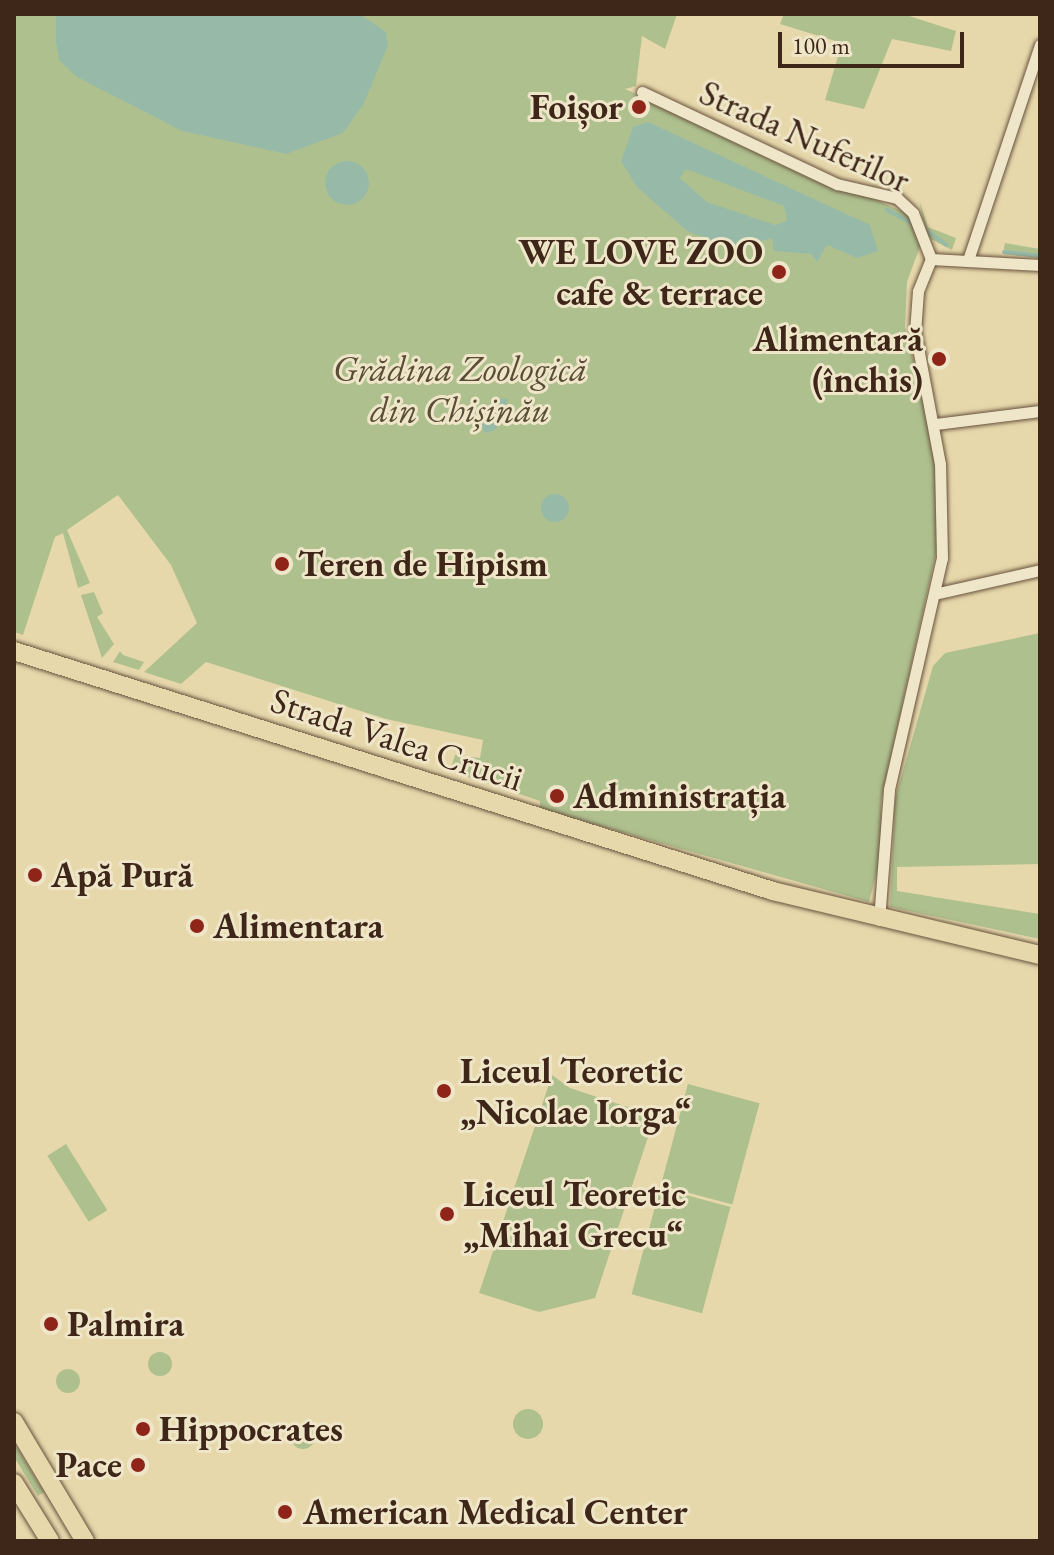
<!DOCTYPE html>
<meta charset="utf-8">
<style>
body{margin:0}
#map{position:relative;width:1054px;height:1555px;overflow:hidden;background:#e7d8ac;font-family:"EB Garamond",serif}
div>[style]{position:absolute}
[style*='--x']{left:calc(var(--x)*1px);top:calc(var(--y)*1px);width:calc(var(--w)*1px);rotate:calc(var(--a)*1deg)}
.green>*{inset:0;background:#afc08f;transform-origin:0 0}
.round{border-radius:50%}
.water>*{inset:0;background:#97baa8}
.stream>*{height:4px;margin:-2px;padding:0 2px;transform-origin:2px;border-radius:2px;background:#97baa8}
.roads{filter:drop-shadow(0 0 2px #68533d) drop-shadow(0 0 2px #68533d)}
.minor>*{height:11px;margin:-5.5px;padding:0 5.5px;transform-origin:5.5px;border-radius:5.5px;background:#efe6c9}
.primary>*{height:18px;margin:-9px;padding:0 9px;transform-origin:9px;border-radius:9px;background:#e7d8ac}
.dots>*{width:22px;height:22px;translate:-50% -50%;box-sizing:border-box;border:4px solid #efe6c9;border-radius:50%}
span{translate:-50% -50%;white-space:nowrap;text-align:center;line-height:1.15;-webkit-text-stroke:6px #efe6c9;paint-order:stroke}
.poi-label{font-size:36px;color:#3e2718;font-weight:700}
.right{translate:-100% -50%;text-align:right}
.left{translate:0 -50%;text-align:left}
.street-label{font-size:36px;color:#3e2718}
.park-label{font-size:36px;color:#5a4d36;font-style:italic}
.frame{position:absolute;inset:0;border:16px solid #3e2718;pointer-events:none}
.scale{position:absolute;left:778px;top:32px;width:186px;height:36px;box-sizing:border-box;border:4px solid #3e2718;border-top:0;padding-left:10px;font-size:24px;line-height:28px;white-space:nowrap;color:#3e2718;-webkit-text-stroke:6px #efe6c9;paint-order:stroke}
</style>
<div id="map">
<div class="green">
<i style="clip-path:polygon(14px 14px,677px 14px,665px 49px,642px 36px,636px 86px,625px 89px,908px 214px,921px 244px,907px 282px,905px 327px,934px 443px,938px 543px,881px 801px,882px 852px,869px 902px,540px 809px,540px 801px,450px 771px,455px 755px,480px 758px,483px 740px,386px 719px,206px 662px,181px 684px,144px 672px,197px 623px,171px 565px,118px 495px,67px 530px,90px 583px,78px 588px,63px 533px,55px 537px,23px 635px,14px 632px)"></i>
<i style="clip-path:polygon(784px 14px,903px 14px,956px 31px,951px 51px,892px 39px,864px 109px,825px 100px,842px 43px,780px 24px)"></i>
<i style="clip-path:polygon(919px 200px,928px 227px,956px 238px,952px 250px,927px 237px)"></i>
<i style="clip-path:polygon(1005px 243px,1040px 249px,1040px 258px,1003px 254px)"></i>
<i style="clip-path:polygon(94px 592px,103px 613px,97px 617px,114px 644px,102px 658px,81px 595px)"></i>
<i style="clip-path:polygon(1040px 633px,1040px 864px,897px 867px,897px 891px,1040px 914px,1040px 939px,890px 907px,895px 799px,933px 666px,945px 653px)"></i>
<i style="clip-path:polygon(120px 651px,123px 655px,144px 662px,139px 670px,113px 662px)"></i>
<i style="clip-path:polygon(552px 1075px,570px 1088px,655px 1116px,595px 1298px,539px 1312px,479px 1293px)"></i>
<i style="left:688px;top:1084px;width:74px;height:105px;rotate:15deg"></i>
<i style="left:66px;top:1144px;width:78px;height:22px;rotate:58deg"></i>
<i style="left:660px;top:1188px;width:73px;height:110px;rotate:15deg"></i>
<i class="round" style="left:148px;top:1352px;width:24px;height:24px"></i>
<i class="round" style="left:56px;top:1369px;width:24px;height:24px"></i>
<i class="round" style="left:513px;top:1409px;width:30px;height:30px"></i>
<i class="round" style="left:291px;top:1425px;width:24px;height:24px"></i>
<i style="clip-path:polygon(14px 1443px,44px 1492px,38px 1496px,14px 1457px)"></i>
</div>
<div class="water">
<i style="clip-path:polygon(360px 14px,386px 32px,388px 46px,363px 105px,343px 133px,286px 154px,182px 131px,77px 77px,59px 60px,56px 42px,56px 14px)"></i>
<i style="clip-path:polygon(evenodd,648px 122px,870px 225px,878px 251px,857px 258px,827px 245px,817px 262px,811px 254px,774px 251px,772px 238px,735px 249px,687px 231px,637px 187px,621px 161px,633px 127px,648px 122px,686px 169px,784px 206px,787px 221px,775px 225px,707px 202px,680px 178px,686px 169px)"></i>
<i class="round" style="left:325px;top:161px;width:44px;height:44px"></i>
<i style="clip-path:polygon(495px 398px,507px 399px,507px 409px,495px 430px,485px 433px,479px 422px)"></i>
<i class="round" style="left:541px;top:494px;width:28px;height:28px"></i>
</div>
<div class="stream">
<i style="--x:887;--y:210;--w:30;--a:28"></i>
<i style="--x:927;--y:231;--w:24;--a:36"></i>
<i style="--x:1004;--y:252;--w:36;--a:6"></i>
</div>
<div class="roads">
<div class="minor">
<i style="--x:642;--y:92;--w:216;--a:25.3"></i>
<i style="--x:837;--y:184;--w:62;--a:13.1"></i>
<i style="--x:897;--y:198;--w:22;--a:43"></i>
<i style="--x:913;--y:213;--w:49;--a:68.6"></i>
<i style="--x:931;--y:259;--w:109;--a:3.2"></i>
<i style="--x:968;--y:260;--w:227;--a:-71.5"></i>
<i style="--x:935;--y:424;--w:106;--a:-7.1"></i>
<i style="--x:939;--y:593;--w:104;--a:-12.8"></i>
<i style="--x:879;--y:920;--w:131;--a:-85.6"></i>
<i style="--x:889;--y:789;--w:237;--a:-77.1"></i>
<i style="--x:942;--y:558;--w:94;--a:-91.2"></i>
<i style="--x:940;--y:464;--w:134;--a:-100.7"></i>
<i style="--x:915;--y:332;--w:41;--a:-85.8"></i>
<i style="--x:918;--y:291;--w:35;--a:-68"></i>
</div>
<div class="primary">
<i style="--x:14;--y:651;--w:796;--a:17.55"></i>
<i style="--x:773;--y:891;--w:275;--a:13.5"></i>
<i style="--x:14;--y:1422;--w:139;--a:59.2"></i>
<i style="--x:14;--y:1483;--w:68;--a:58.2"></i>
</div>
</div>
<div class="dots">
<i style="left:639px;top:107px;background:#8f2418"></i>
<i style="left:779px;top:272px;background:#8f2418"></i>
<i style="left:939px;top:359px;background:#8f2418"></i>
<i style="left:282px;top:564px;background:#8f2418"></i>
<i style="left:557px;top:796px;background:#8f2418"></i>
<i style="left:35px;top:875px;background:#8f2418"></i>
<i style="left:197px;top:926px;background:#8f2418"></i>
<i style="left:444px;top:1091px;background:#8f2418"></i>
<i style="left:447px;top:1214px;background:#8f2418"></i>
<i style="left:51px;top:1324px;background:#8f2418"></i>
<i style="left:143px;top:1429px;background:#8f2418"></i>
<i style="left:138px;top:1465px;background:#8f2418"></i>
<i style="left:285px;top:1512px;background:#8f2418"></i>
</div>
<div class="poi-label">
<span class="right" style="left:623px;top:107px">Foișor</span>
<span class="right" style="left:763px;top:272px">WE LOVE ZOO<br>cafe &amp; terrace</span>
<span class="right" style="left:923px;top:359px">Alimentară<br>(închis)</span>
<span class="left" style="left:298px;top:564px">Teren de Hipism</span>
<span class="left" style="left:573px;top:796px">Administrația</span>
<span class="left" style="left:51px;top:875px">Apă Pură</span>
<span class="left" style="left:213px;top:926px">Alimentara</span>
<span class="left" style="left:460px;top:1091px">Liceul Teoretic<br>„Nicolae Iorga“</span>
<span class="left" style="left:463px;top:1214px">Liceul Teoretic<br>„Mihai Grecu“</span>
<span class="left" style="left:67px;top:1324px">Palmira</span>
<span class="left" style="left:159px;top:1429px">Hippocrates</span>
<span class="right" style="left:122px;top:1465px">Pace</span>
<span class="left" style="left:303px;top:1512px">American Medical Center</span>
</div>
<div class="street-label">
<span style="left:805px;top:136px;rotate:24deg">Strada Nuferilor</span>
<span style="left:397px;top:739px;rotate:18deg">Strada Valea Crucii</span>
</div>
<div class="park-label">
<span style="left:460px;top:389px">Grădina Zoologică<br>din Chișinău</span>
</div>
<div class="frame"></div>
<div class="scale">100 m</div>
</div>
